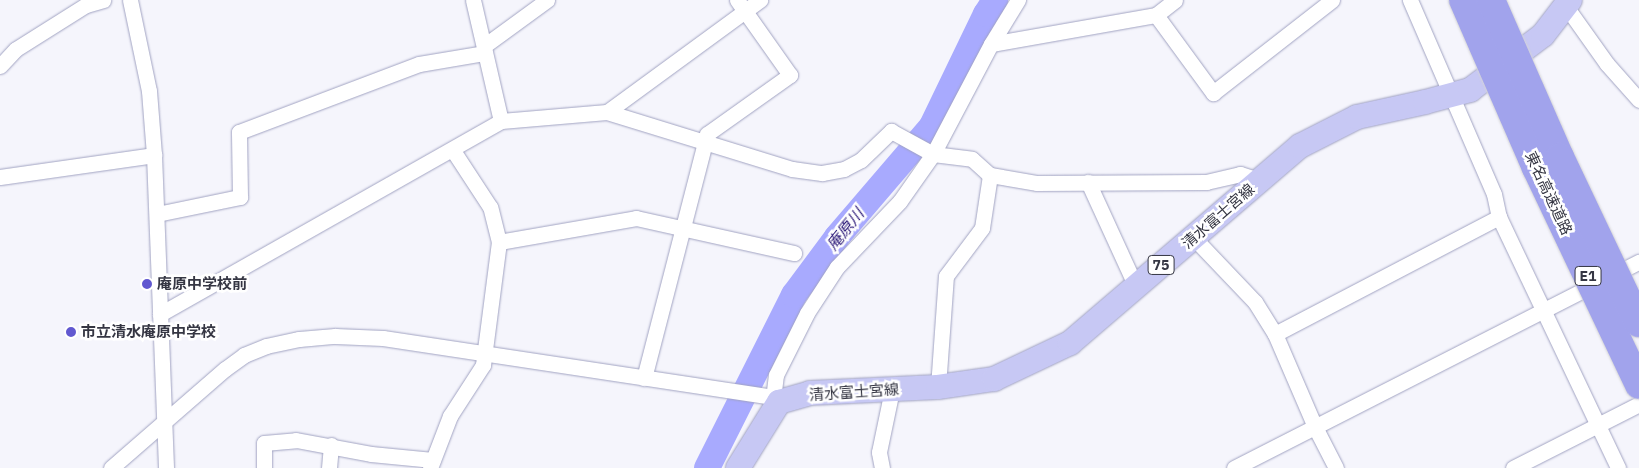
<!DOCTYPE html>
<meta charset="utf-8">
<style>
body{margin:0}
#map{position:relative;width:1639px;height:468px;overflow:hidden;background:#f5f5fc;font-family:"IBM Plex Sans","Noto Sans JP",sans-serif}
div>[style]{position:absolute}
[style*='--x']{left:calc(var(--x)*1px);top:calc(var(--y)*1px);width:calc(var(--w)*1px);rotate:calc(var(--a)*1deg)}
.river>*{height:26px;margin:-13px;padding:0 13px;transform-origin:13px;border-radius:13px;background:#a8aafe}
.roads{filter:drop-shadow(0 0 1px #a1a3c2) drop-shadow(0 0 1px #a1a3c2)}
.street>*{height:15px;margin:-7.5px;padding:0 7.5px;transform-origin:7.5px;border-radius:7.5px;background:#fff}
.primary>*{height:24px;margin:-12px;padding:0 12px;transform-origin:12px;border-radius:12px;background:#c7c8f4}
.bridges{filter:drop-shadow(0 0 1px #d3d3d6) drop-shadow(0 0 1px #d3d3d6)}
.highway-bridge>*{height:28px;margin:-14px;padding:0 14px;transform-origin:14px;border-radius:14px;background:#a1a3ec}
.dots>*{width:14px;height:14px;translate:-50% -50%;box-sizing:border-box;border:2px solid #fff;border-radius:50%}
span{translate:-50% -50%;white-space:nowrap;text-align:center;line-height:1.15;-webkit-text-stroke:5px #fff;paint-order:stroke}
.shield-label span{padding:1px 4px;background:#fff;border:1px solid;border-radius:4px;-webkit-text-stroke-width:0}
.shield-label{font-size:14px;color:#353643;font-weight:700}
.street-label{font-size:15px;color:#353643}
.poi-label{font-size:15px;color:#353643;font-weight:700}
.left{translate:0 -50%;text-align:left}
.water-label{font-size:16px;color:#2c1a79;font-style:italic}
</style>
<div id="map">
<div class="river">
<i style="--x:707;--y:468;--w:194;--a:-63.3"></i>
<i style="--x:794;--y:295;--w:72;--a:-53.4"></i>
<i style="--x:837;--y:237;--w:146;--a:-49.4"></i>
<i style="--x:932;--y:126;--w:124;--a:-64.3"></i>
<i style="--x:986;--y:14;--w:17;--a:-57"></i>
</div>
<div class="roads">
<div class="street">
<i style="--x:130;--y:0;--w:93;--a:78.2"></i>
<i style="--x:149;--y:91;--w:64;--a:85.5"></i>
<i style="--x:154;--y:155;--w:313;--a:87.8"></i>
<i style="--x:473;--y:0;--w:124;--a:77"></i>
<i style="--x:1410;--y:0;--w:211;--a:66.6"></i>
<i style="--x:1494;--y:194;--w:24;--a:78"></i>
<i style="--x:1499;--y:217;--w:278;--a:64.6"></i>
<i style="--x:1565;--y:5;--w:72;--a:54.6"></i>
<i style="--x:1607;--y:64;--w:48;--a:48.4"></i>
<i style="--x:1156;--y:15;--w:97;--a:53.8"></i>
<i style="--x:1213;--y:93;--w:151;--a:-38"></i>
<i style="--x:991;--y:44;--w:168;--a:-10"></i>
<i style="--x:1156;--y:15;--w:24;--a:-38"></i>
<i style="--x:484;--y:46;--w:78;--a:-36.1"></i>
<i style="--x:0;--y:66;--w:23;--a:-47"></i>
<i style="--x:16;--y:49;--w:83;--a:-32.2"></i>
<i style="--x:86;--y:5;--w:18;--a:-16"></i>
<i style="--x:607;--y:112;--w:190;--a:-36.2"></i>
<i style="--x:0;--y:177;--w:156;--a:-8.1"></i>
<i style="--x:1088;--y:182;--w:115;--a:65.4"></i>
<i style="--x:157;--y:214;--w:85;--a:-11.6"></i>
<i style="--x:240;--y:197;--w:65;--a:-90.9"></i>
<i style="--x:239;--y:132;--w:192;--a:-20.7"></i>
<i style="--x:419;--y:64;--w:67;--a:-9.5"></i>
<i style="--x:1193;--y:237;--w:90;--a:46.4"></i>
<i style="--x:1255;--y:302;--w:38;--a:58"></i>
<i style="--x:1275;--y:334;--w:101;--a:66.7"></i>
<i style="--x:1315;--y:427;--w:46;--a:62.9"></i>
<i style="--x:499;--y:242;--w:139;--a:-9.9"></i>
<i style="--x:636;--y:218;--w:162;--a:12.5"></i>
<i style="--x:160;--y:314;--w:392;--a:-29.5"></i>
<i style="--x:501;--y:121;--w:106;--a:-4.9"></i>
<i style="--x:607;--y:112;--w:194;--a:17.1"></i>
<i style="--x:792;--y:169;--w:30;--a:8"></i>
<i style="--x:822;--y:173;--w:22;--a:-10"></i>
<i style="--x:844;--y:169;--w:19;--a:-28"></i>
<i style="--x:861;--y:160;--w:42;--a:-44"></i>
<i style="--x:891;--y:131;--w:48;--a:28.7"></i>
<i style="--x:933;--y:154;--w:39;--a:7"></i>
<i style="--x:972;--y:159;--w:24;--a:42"></i>
<i style="--x:990;--y:175;--w:48;--a:9.7"></i>
<i style="--x:1037;--y:183;--w:169;--a:-0.3"></i>
<i style="--x:1206;--y:182;--w:35;--a:-13"></i>
<i style="--x:1240;--y:174;--w:20;--a:18"></i>
<i style="--x:1275;--y:334;--w:253;--a:-27.6"></i>
<i style="--x:644;--y:378;--w:252;--a:-75.5"></i>
<i style="--x:707;--y:134;--w:102;--a:-35.4"></i>
<i style="--x:790;--y:75;--w:92;--a:-125.2"></i>
<i style="--x:938;--y:387;--w:111;--a:-85.9"></i>
<i style="--x:946;--y:276;--w:60;--a:-53.1"></i>
<i style="--x:982;--y:228;--w:54;--a:-81.4"></i>
<i style="--x:773;--y:399;--w:24;--a:-83"></i>
<i style="--x:776;--y:375;--w:69;--a:-63.4"></i>
<i style="--x:807;--y:313;--w:55;--a:-56.9"></i>
<i style="--x:837;--y:267;--w:91;--a:-46.3"></i>
<i style="--x:900;--y:201;--w:57;--a:-54.9"></i>
<i style="--x:933;--y:154;--w:124;--a:-62.2"></i>
<i style="--x:991;--y:44;--w:52;--a:-58.5"></i>
<i style="--x:111;--y:468;--w:151;--a:-41"></i>
<i style="--x:225;--y:369;--w:24;--a:-36"></i>
<i style="--x:244;--y:355;--w:24;--a:-22"></i>
<i style="--x:266;--y:346;--w:34;--a:-12"></i>
<i style="--x:299;--y:339;--w:36;--a:-5"></i>
<i style="--x:335;--y:336;--w:48;--a:2.4"></i>
<i style="--x:383;--y:338;--w:388;--a:8.6"></i>
<i style="--x:767;--y:396;--w:13;--a:27"></i>
<i style="--x:264;--y:468;--w:25;--a:-90"></i>
<i style="--x:264;--y:443;--w:32;--a:-5"></i>
<i style="--x:296;--y:440;--w:76;--a:10.6"></i>
<i style="--x:371;--y:454;--w:62;--a:5.5"></i>
<i style="--x:329;--y:468;--w:23;--a:-85"></i>
<i style="--x:430;--y:468;--w:56;--a:-69"></i>
<i style="--x:450;--y:416;--w:61;--a:-57.1"></i>
<i style="--x:483;--y:365;--w:124;--a:-82.6"></i>
<i style="--x:499;--y:242;--w:36;--a:-104"></i>
<i style="--x:490;--y:207;--w:69;--a:-123.2"></i>
<i style="--x:882;--y:468;--w:16;--a:-101"></i>
<i style="--x:879;--y:452;--w:63;--a:-78.2"></i>
<i style="--x:1234;--y:468;--w:454;--a:-27"></i>
<i style="--x:1513;--y:468;--w:141;--a:-26.9"></i>
</div>
<div class="primary">
<i style="--x:738;--y:468;--w:78;--a:-58.2"></i>
<i style="--x:779;--y:402;--w:32;--a:-16"></i>
<i style="--x:810;--y:393;--w:128;--a:-2.7"></i>
<i style="--x:938;--y:387;--w:57;--a:-8.1"></i>
<i style="--x:994;--y:379;--w:84;--a:-25.3"></i>
<i style="--x:1070;--y:343;--w:303;--a:-40.6"></i>
<i style="--x:1300;--y:146;--w:64;--a:-27"></i>
<i style="--x:1357;--y:117;--w:70;--a:-12.4"></i>
<i style="--x:1425;--y:102;--w:47;--a:-14.9"></i>
<i style="--x:1470;--y:90;--w:91;--a:-37"></i>
<i style="--x:1543;--y:35;--w:44;--a:-52.4"></i>
</div>
</div>
<div class="bridges">
<div class="highway-bridge">
<i style="--x:1463;--y:0;--w:183;--a:66.5"></i>
<i style="--x:1536;--y:168;--w:240;--a:64.6"></i>
<i style="--x:1491;--y:0;--w:171;--a:66.3"></i>
<i style="--x:1560;--y:157;--w:184;--a:64.6"></i>
</div>
</div>
<div class="dots">
<i style="left:147px;top:284px;background:#6158d0"></i>
<i style="left:71px;top:332px;background:#6158d0"></i>
</div>
<div class="shield-label">
<span style="left:1161px;top:265px">75</span>
<span style="left:1588px;top:276px">E1</span>
</div>
<div class="street-label">
<span style="left:1549px;top:193px;rotate:65deg">東名高速道路</span>
<span style="left:1218px;top:216px;rotate:-41deg">清水富士宮線</span>
<span style="left:854px;top:392px;rotate:-4deg">清水富士宮線</span>
</div>
<div class="poi-label">
<span class="left" style="left:157px;top:284px">庵原中学校前</span>
<span class="left" style="left:81px;top:332px">市立清水庵原中学校</span>
</div>
<div class="water-label">
<span style="left:845px;top:229px;rotate:-51deg">庵原川</span>
</div>
</div>
